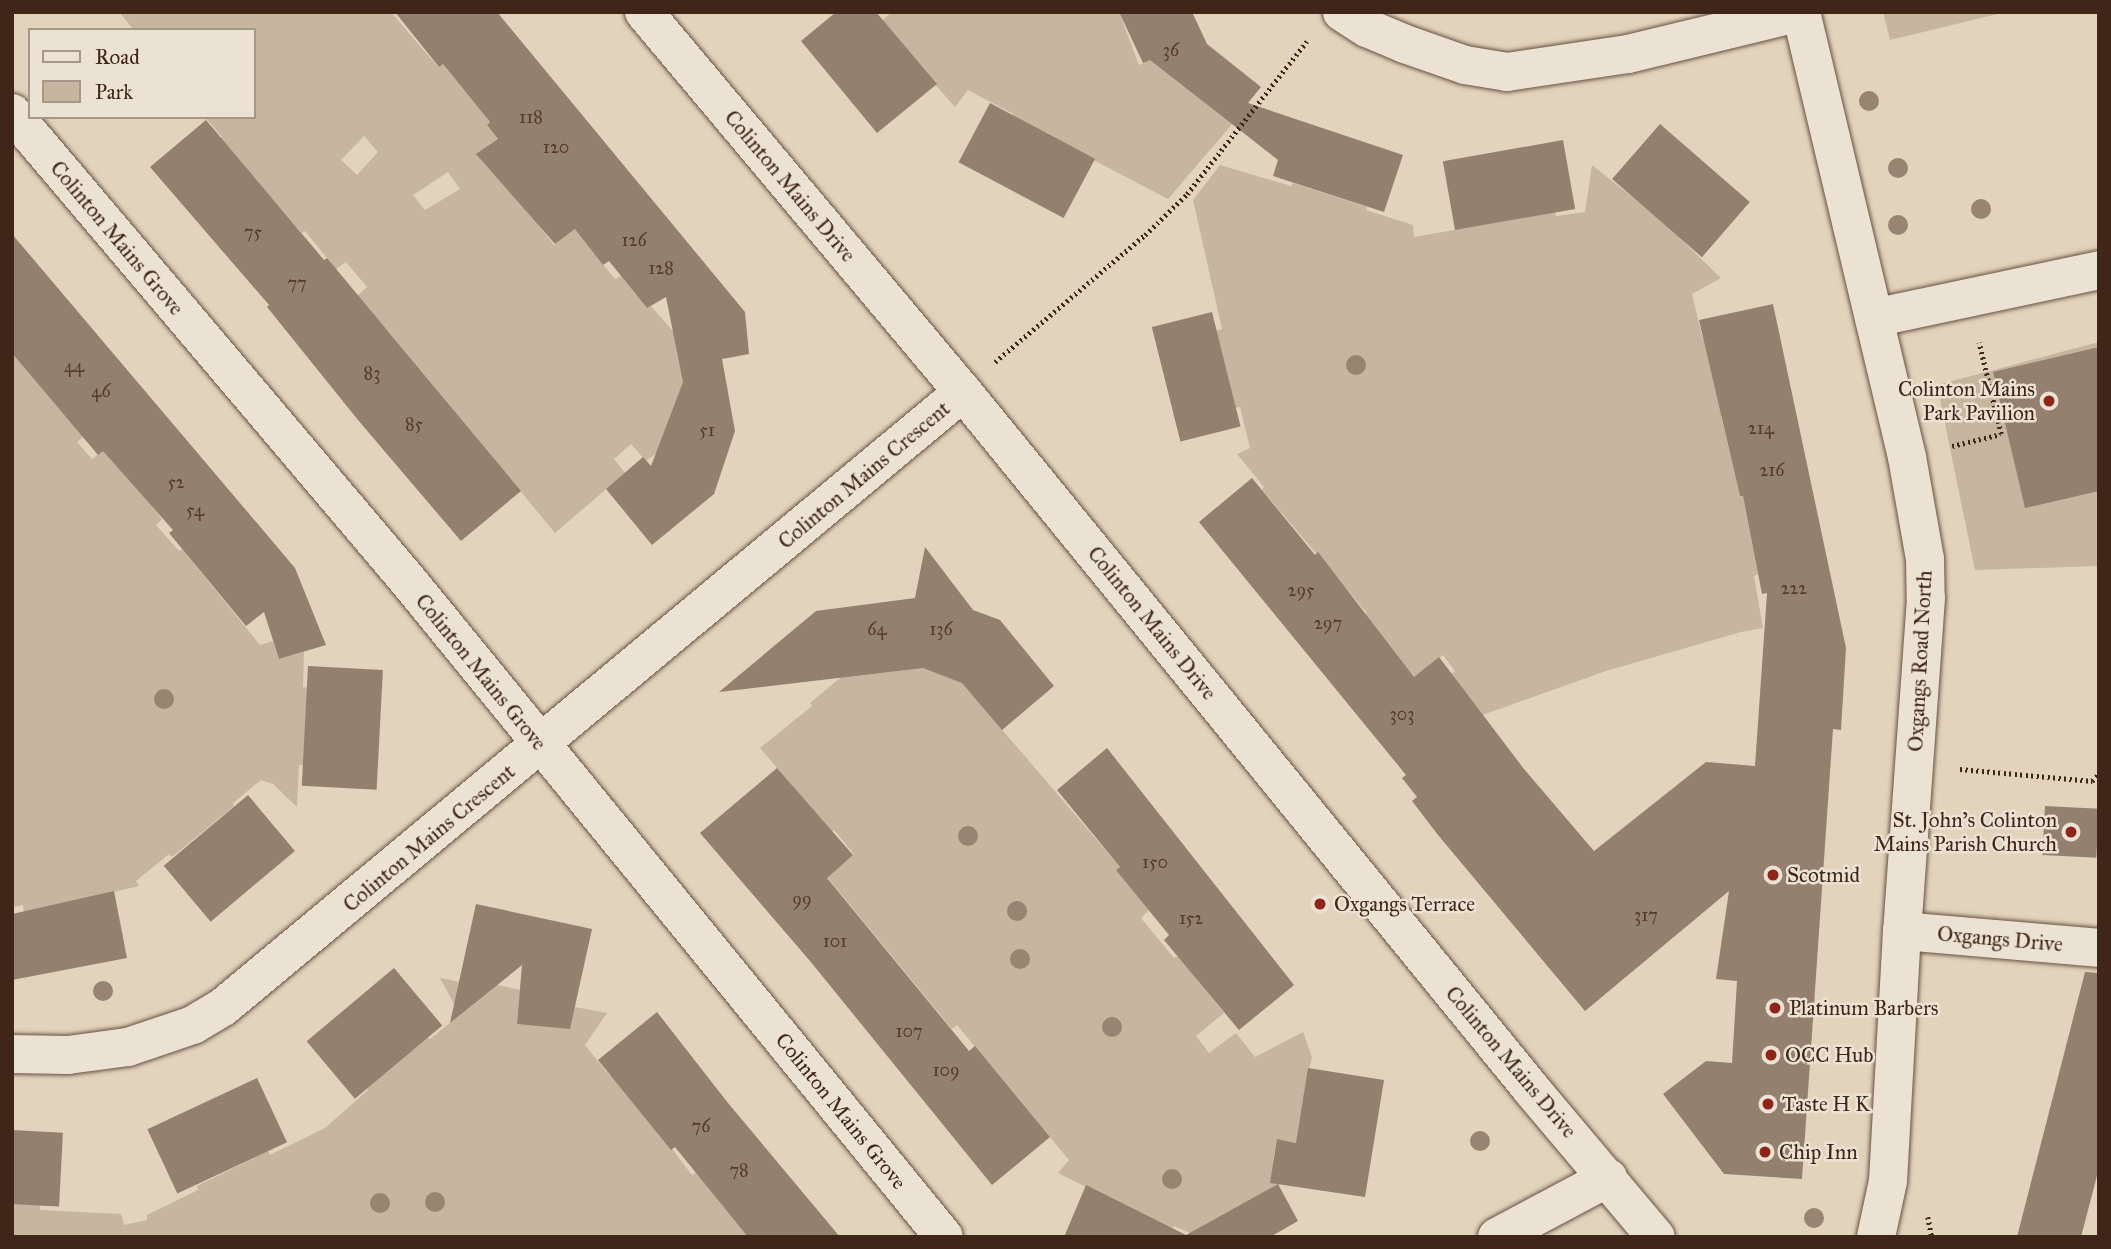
<!DOCTYPE html>
<style>
body{margin:0}
#map{position:relative;width:2111px;height:1249px;overflow:hidden;background:#e2d3bc;font-family:"IM FELL Great Primer",serif}
div>[style]{position:absolute}
[style*='--x']{left:calc(var(--x)*1px);top:calc(var(--y)*1px);width:calc(var(--w)*1px);rotate:calc(var(--a)*1deg)}
.green>*{inset:0;background:#c6b6a0}
.building>*{inset:0;background:#94806e;transform-origin:0 0}
.path>*{height:4.5px;margin-top:-2.25px;transform-origin:0;background:repeating-linear-gradient(90deg,#3f2619 0 2px,transparent 0 5.5px)}
.roads{filter:drop-shadow(0 0 2px #685142) drop-shadow(0 0 2px #685142)}
.minor>*{height:38px;margin:-19px;padding:0 19px;transform-origin:19px;border-radius:19px;background:#ece2d3}
.trees>*{width:20px;height:20px;margin:-10px;border-radius:50%;background:#978471}
.dots>*{width:19px;height:19px;translate:-50% -50%;box-sizing:border-box;border:4px solid #ece2d3;border-radius:50%}
span{translate:-50% -50%;white-space:nowrap;text-align:center;line-height:1.15;-webkit-text-stroke:5px #ece2d3;paint-order:stroke}
.number-label{font-size:18px;color:#543c2e}
.number-label span{-webkit-text-stroke-width:0}
.street-label{font-size:21px;color:#3f2619}
.poi-label{font-size:21px;color:#3f2619}
.right{translate:-100% -50%;text-align:right}
.left{translate:0 -50%;text-align:left}
.frame{position:absolute;inset:0;border:14px solid #3f2619;pointer-events:none}
.legend{position:absolute;left:28px;top:28px;width:228px;height:91px;box-sizing:border-box;background:#ece2d3;border:2px solid #a79789;margin:0;padding:9px 12px;list-style:none;font-size:21px;color:#3f2619}
.legend li{display:flex;align-items:center;gap:14px;height:35px}
.legend b{width:35px;border:2px solid #a79789}
</style>
<div id="map">
<div class="green">
<i style="clip-path:polygon(evenodd,119px 12px,391px 12px,438px 67px,443px 64px,490px 122px,487px 125px,500px 142px,558px 201px,535px 221px,554px 245px,578px 227px,589px 247px,615px 279px,621px 276px,647px 308px,651px 306px,678px 337px,683px 384px,709px 423px,672px 411px,662px 449px,646px 461px,631px 444px,614px 459px,625px 473px,555px 533px,390px 333px,355px 298px,367px 287px,346px 262px,336px 269px,305px 231px,302px 233px,219px 140px,222px 137px,205px 117px,254px 117px,254px 30px,134px 30px,119px 12px,364px 136px,378px 152px,357px 175px,341px 160px,364px 136px,119px 12px,448px 172px,460px 189px,425px 210px,413px 195px,448px 172px)"></i>
<i style="clip-path:polygon(892px 12px,1119px 12px,1139px 65px,1151px 59px,1233px 123px,1168px 199px,1011px 117px,1013px 114px,968px 90px,955px 107px,880px 22px)"></i>
<i style="clip-path:polygon(1883px 12px,2006px 12px,1890px 40px)"></i>
<i style="clip-path:polygon(1220px 165px,1291px 186px,1293px 183px,1367px 207px,1366px 210px,1413px 225px,1414px 237px,1555px 212px,1556px 216px,1585px 212px,1592px 165px,1660px 219px,1721px 278px,1692px 294px,1703px 340px,1709px 339px,1725px 415px,1721px 416px,1740px 496px,1743px 496px,1758px 574px,1754px 576px,1763px 628px,1741px 632px,1606px 671px,1471px 719px,1431px 691px,1455px 671px,1443px 655px,1414px 677px,1365px 616px,1367px 613px,1262px 490px,1264px 487px,1237px 454px,1250px 448px,1240px 407px,1235px 408px,1216px 331px,1222px 329px,1193px 200px)"></i>
<i style="clip-path:polygon(2099px 342px,2099px 566px,1975px 570px,1937px 385px)"></i>
<i style="clip-path:polygon(12px 348px,89px 432px,77px 442px,92px 459px,107px 447px,162px 519px,156px 525px,179px 551px,182px 549px,260px 645px,273px 641px,279px 659px,304px 652px,303px 687px,308px 688px,303px 765px,299px 765px,297px 807px,273px 784px,261px 780px,233px 803px,234px 806px,172px 857px,169px 854px,136px 881px,139px 886px,24px 913px,23px 905px,12px 907px)"></i>
<i style="clip-path:polygon(886px 628px,963px 677px,987px 712px,1120px 867px,1149px 910px,1141px 918px,1174px 958px,1178px 956px,1224px 1013px,1196px 1036px,1209px 1053px,1236px 1033px,1255px 1057px,1303px 1032px,1312px 1057px,1305px 1087px,1301px 1144px,1277px 1139px,1273px 1162px,1291px 1177px,1190px 1233px,1174px 1226px,1172px 1230px,1058px 1173px,1069px 1160px,957px 1025px,952px 1029px,827px 877px,854px 854px,834px 830px,804px 856px,801px 796px,760px 748px,812px 706px,810px 703px,846px 673px)"></i>
<i style="clip-path:polygon(440px 978px,479px 986px,481px 981px,520px 990px,517px 1023px,575px 1007px,607px 1013px,585px 1045px,610px 1076px,614px 1073px,692px 1175px,696px 1173px,757px 1237px,12px 1237px,12px 1204px,40px 1205px,40px 1210px,121px 1214px,124px 1225px,147px 1220px,147px 1215px,198px 1190px,197px 1186px,268px 1151px,270px 1155px,325px 1128px,368px 1090px,367px 1087px,427px 1037px,430px 1039px,460px 1015px)"></i>
</div>
<div class="building">
<i style="clip-path:polygon(395px 12px,497px 12px,745px 312px,749px 354px,722px 359px,735px 431px,714px 494px,652px 545px,606px 489px,643px 457px,651px 466px,683px 382px,666px 297px,647px 308px,609px 261px,603px 265px,575px 229px,555px 244px,476px 154px,498px 139px,487px 125px,490px 122px,443px 64px,439px 67px)"></i>
<i style="clip-path:polygon(836px 12px,876px 12px,937px 84px,877px 133px,801px 41px)"></i>
<i style="clip-path:polygon(1119px 12px,1192px 12px,1207px 44px,1261px 87px,1248px 103px,1403px 155px,1384px 212px,1273px 176px,1278px 160px,1150px 60px,1143px 63px)"></i>
<i style="left:990px;top:103px;width:119px;height:67px;rotate:28deg"></i>
<i style="clip-path:polygon(206px 120px,324px 260px,327px 258px,521px 491px,461px 541px,358px 420px,267px 307px,269px 305px,150px 167px)"></i>
<i style="left:1660px;top:124px;width:119px;height:73px;rotate:41deg"></i>
<i style="left:1563px;top:140px;width:70px;height:122px;rotate:80deg"></i>
<i style="clip-path:polygon(12px 234px,295px 568px,326px 645px,279px 659px,264px 612px,246px 626px,169px 533px,173px 530px,103px 451px,98px 455px,12px 353px)"></i>
<i style="clip-path:polygon(1773px 304px,1846px 648px,1841px 730px,1833px 729px,1802px 1179px,1724px 1174px,1663px 1094px,1706px 1061px,1732px 1063px,1737px 981px,1716px 979px,1729px 891px,1585px 1011px,1438px 835px,1412px 801px,1417px 797px,1402px 778px,1406px 775px,1199px 522px,1252px 478px,1315px 555px,1318px 552px,1414px 677px,1439px 657px,1524px 769px,1594px 851px,1706px 762px,1755px 766px,1767px 593px,1762px 594px,1743px 496px,1740px 496px,1699px 320px)"></i>
<i style="left:1212px;top:312px;width:118px;height:62px;rotate:76deg"></i>
<i style="clip-path:polygon(2099px 347px,2099px 491px,2025px 508px,1993px 372px)"></i>
<i style="clip-path:polygon(925px 547px,973px 610px,1000px 620px,1054px 686px,1002px 730px,962px 683px,923px 668px,719px 692px,816px 611px,915px 598px)"></i>
<i style="left:308px;top:666px;width:75px;height:120px;rotate:3deg"></i>
<i style="clip-path:polygon(1107px 748px,1294px 985px,1239px 1030px,1164px 940px,1169px 935px,1116px 870px,1120px 867px,1057px 790px)"></i>
<i style="clip-path:polygon(777px 768px,853px 855px,827px 878px,969px 1051px,975px 1046px,1050px 1137px,992px 1185px,810px 961px,700px 833px)"></i>
<i style="left:248px;top:795px;width:73px;height:110px;rotate:50deg"></i>
<i style="left:2045px;top:806px;width:54px;height:49px;rotate:3deg"></i>
<i style="clip-path:polygon(114px 891px,127px 958px,12px 980px,12px 914px)"></i>
<i style="clip-path:polygon(476px 904px,592px 929px,570px 1029px,517px 1024px,522px 965px,450px 1023px)"></i>
<i style="left:394px;top:968px;width:75px;height:114px;rotate:50deg"></i>
<i style="clip-path:polygon(2085px 972px,2099px 973px,2099px 1168px,2081px 1237px,2017px 1237px)"></i>
<i style="clip-path:polygon(657px 1012px,728px 1103px,840px 1237px,748px 1237px,675px 1147px,671px 1150px,598px 1060px)"></i>
<i style="clip-path:polygon(1308px 1068px,1384px 1080px,1365px 1197px,1270px 1183px,1277px 1139px,1296px 1143px)"></i>
<i style="left:257px;top:1078px;width:71px;height:121px;rotate:65deg"></i>
<i style="left:12px;top:1130px;width:51px;height:74px;rotate:3deg"></i>
<i style="clip-path:polygon(1278px 1184px,1298px 1221px,1270px 1237px,1064px 1237px,1086px 1185px,1186px 1235px)"></i>
</div>
<div class="path">
<i style="--x:995;--y:362;--w:197;--a:-40.3"></i>
<i style="--x:1145;--y:235;--w:59;--a:-44.3"></i>
<i style="--x:1187;--y:194;--w:194;--a:-51.9"></i>
<i style="--x:1952;--y:446;--w:50;--a:-13.8"></i>
<i style="--x:2001;--y:434;--w:94;--a:-103.6"></i>
<i style="--x:1960;--y:769;--w:133;--a:5.2"></i>
<i style="--x:2092;--y:781;--w:10;--a:-45"></i>
<i style="--x:1928;--y:1217;--w:20;--a:79"></i>
</div>
<div class="roads">
<div class="minor">
<i style="--x:644;--y:12;--w:496;--a:50"></i>
<i style="--x:963;--y:392;--w:901;--a:50.81"></i>
<i style="--x:1532;--y:1090;--w:192;--a:49.9"></i>
<i style="--x:1342;--y:12;--w:30;--a:33"></i>
<i style="--x:1367;--y:28;--w:41;--a:22.8"></i>
<i style="--x:1405;--y:44;--w:64;--a:19.3"></i>
<i style="--x:1465;--y:65;--w:43;--a:9.5"></i>
<i style="--x:1507;--y:72;--w:122;--a:-8.5"></i>
<i style="--x:1628;--y:54;--w:178;--a:-13.6"></i>
<i style="--x:1801;--y:12;--w:457;--a:76.6"></i>
<i style="--x:1907;--y:457;--w:104;--a:80"></i>
<i style="--x:1925;--y:559;--w:39;--a:89"></i>
<i style="--x:1926;--y:598;--w:334;--a:94.1"></i>
<i style="--x:1902;--y:931;--w:250;--a:93.2"></i>
<i style="--x:1888;--y:1181;--w:57;--a:102.1"></i>
<i style="--x:12;--y:113;--w:616;--a:49.74"></i>
<i style="--x:410;--y:583;--w:844;--a:50.77"></i>
<i style="--x:1874;--y:318;--w:230;--a:-12"></i>
<i style="--x:1902;--y:931;--w:198;--a:4.9"></i>
<i style="--x:12;--y:1054;--w:56;--a:1"></i>
<i style="--x:68;--y:1055;--w:61;--a:-7.6"></i>
<i style="--x:128;--y:1047;--w:69;--a:-18.7"></i>
<i style="--x:193;--y:1025;--w:35;--a:-31"></i>
<i style="--x:223;--y:1007;--w:962;--a:-39.73"></i>
<i style="--x:1497;--y:1237;--w:126;--a:-28"></i>
</div>
</div>
<div class="trees">
<i style="left:1869px;top:101px"></i>
<i style="left:1898px;top:168px"></i>
<i style="left:1981px;top:209px"></i>
<i style="left:1898px;top:225px"></i>
<i style="left:1356px;top:365px"></i>
<i style="left:164px;top:699px"></i>
<i style="left:968px;top:836px"></i>
<i style="left:1017px;top:911px"></i>
<i style="left:1020px;top:959px"></i>
<i style="left:103px;top:991px"></i>
<i style="left:1112px;top:1027px"></i>
<i style="left:1480px;top:1141px"></i>
<i style="left:1172px;top:1179px"></i>
<i style="left:435px;top:1202px"></i>
<i style="left:380px;top:1203px"></i>
<i style="left:1814px;top:1218px"></i>
</div>
<div class="dots">
<i style="left:2049px;top:401px;background:#8f2418"></i>
<i style="left:2071px;top:832px;background:#8f2418"></i>
<i style="left:1773px;top:875px;background:#8f2418"></i>
<i style="left:1320px;top:904px;background:#8f2418"></i>
<i style="left:1775px;top:1008px;background:#8f2418"></i>
<i style="left:1771px;top:1055px;background:#8f2418"></i>
<i style="left:1768px;top:1104px;background:#8f2418"></i>
<i style="left:1765px;top:1152px;background:#8f2418"></i>
</div>
<div class="number-label">
<span style="left:1171px;top:50px">36</span>
<span style="left:531px;top:117px">118</span>
<span style="left:556px;top:147px">120</span>
<span style="left:253px;top:232px">75</span>
<span style="left:634px;top:240px">126</span>
<span style="left:661px;top:268px">128</span>
<span style="left:297px;top:283px">77</span>
<span style="left:74px;top:366px">44</span>
<span style="left:372px;top:373px">83</span>
<span style="left:101px;top:391px">46</span>
<span style="left:414px;top:424px">85</span>
<span style="left:1761px;top:428px">214</span>
<span style="left:707px;top:430px">51</span>
<span style="left:1772px;top:470px">216</span>
<span style="left:176px;top:482px">52</span>
<span style="left:195px;top:510px">54</span>
<span style="left:1794px;top:588px">222</span>
<span style="left:1301px;top:590px">295</span>
<span style="left:1328px;top:623px">297</span>
<span style="left:877px;top:629px">64</span>
<span style="left:941px;top:629px">136</span>
<span style="left:1402px;top:714px">303</span>
<span style="left:1155px;top:862px">150</span>
<span style="left:802px;top:899px">99</span>
<span style="left:1646px;top:915px">317</span>
<span style="left:1191px;top:918px">152</span>
<span style="left:835px;top:941px">101</span>
<span style="left:909px;top:1031px">107</span>
<span style="left:946px;top:1070px">109</span>
<span style="left:701px;top:1126px">76</span>
<span style="left:739px;top:1170px">78</span>
</div>
<div class="street-label">
<span style="left:790px;top:186px;rotate:50deg">Colinton Mains Drive</span>
<span style="left:117px;top:238px;rotate:50deg">Colinton Mains Grove</span>
<span style="left:864px;top:475px;rotate:-40deg">Colinton Mains Crescent</span>
<span style="left:1152px;top:623px;rotate:51deg">Colinton Mains Drive</span>
<span style="left:1920px;top:661px;rotate:-87deg">Oxgangs Road North</span>
<span style="left:481px;top:672px;rotate:51deg">Colinton Mains Grove</span>
<span style="left:429px;top:838px;rotate:-40deg">Colinton Mains Crescent</span>
<span style="left:2000px;top:939px;rotate:5deg">Oxgangs Drive</span>
<span style="left:1511px;top:1062px;rotate:50deg">Colinton Mains Drive</span>
<span style="left:841px;top:1111px;rotate:51deg">Colinton Mains Grove</span>
</div>
<div class="poi-label">
<span class="right" style="left:2035px;top:401px">Colinton Mains<br>Park Pavilion</span>
<span class="right" style="left:2057px;top:832px">St. John's Colinton<br>Mains Parish Church</span>
<span class="left" style="left:1787px;top:875px">Scotmid</span>
<span class="left" style="left:1334px;top:904px">Oxgangs Terrace</span>
<span class="left" style="left:1789px;top:1008px">Platinum Barbers</span>
<span class="left" style="left:1785px;top:1055px">OCC Hub</span>
<span class="left" style="left:1782px;top:1104px">Taste H K</span>
<span class="left" style="left:1779px;top:1152px">Chip Inn</span>
</div>
<div class="frame"></div>
<ul class="legend">
<li><b style="height:9px;background:#ece2d3"></b>Road</li>
<li><b style="height:19px;background:#c6b6a0"></b>Park</li>
</ul>
</div>
